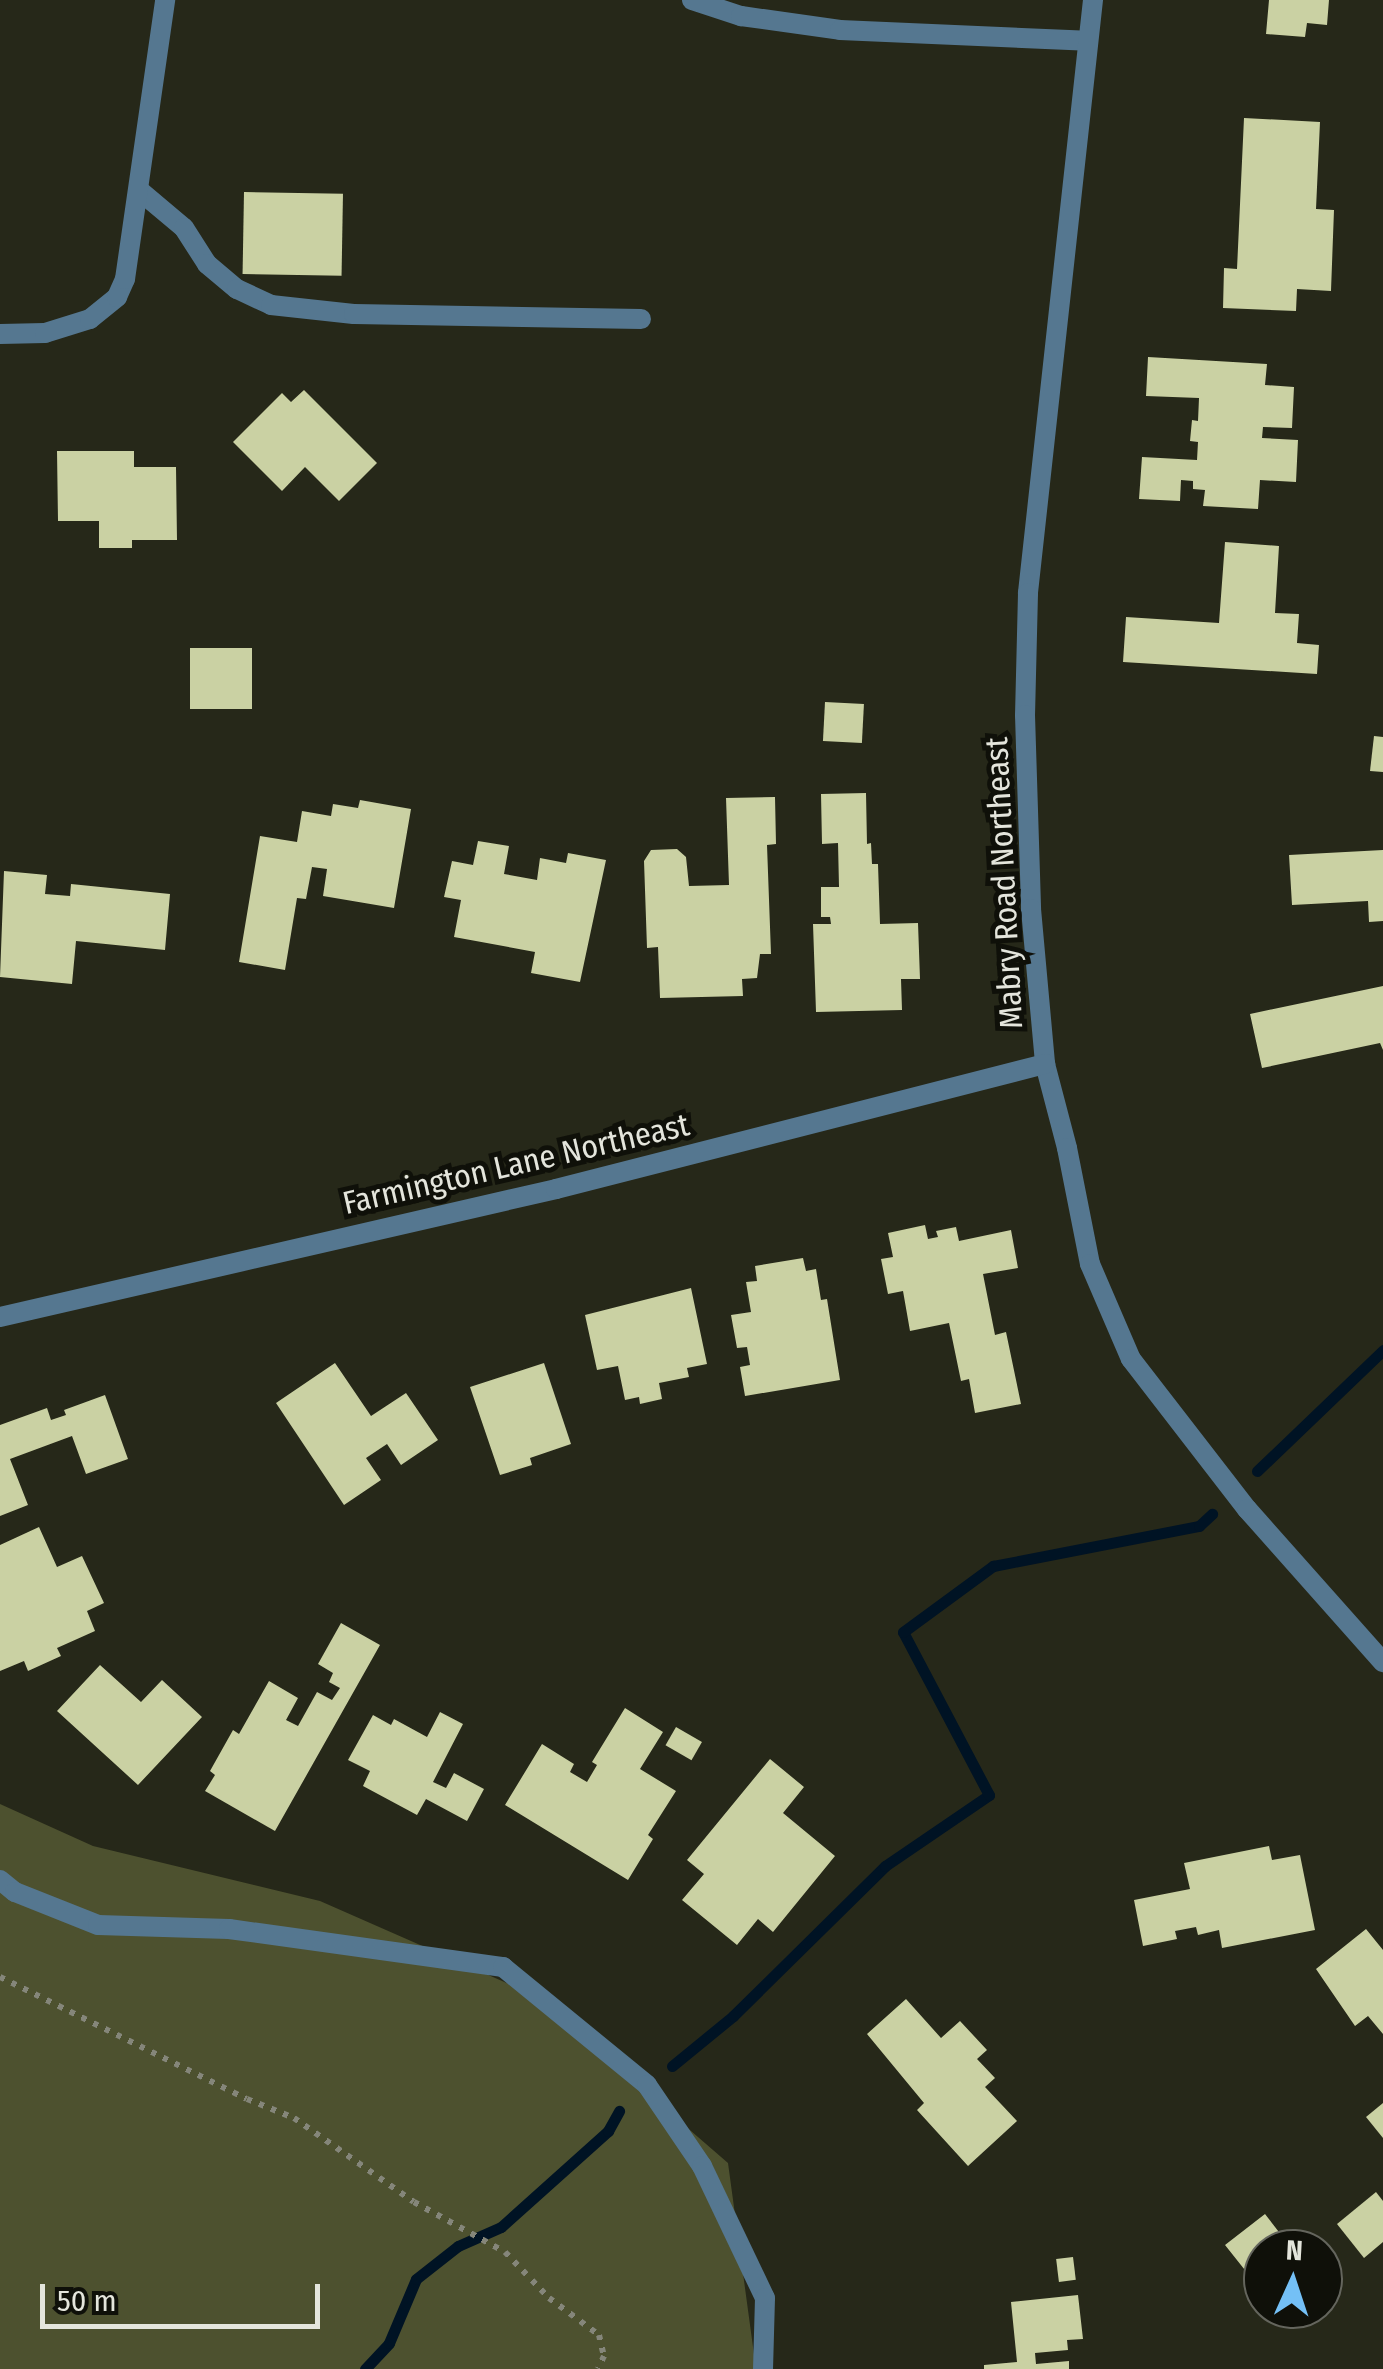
<!DOCTYPE html>
<style>
body{margin:0}
#map{position:relative;width:1383px;height:2369px;overflow:hidden;background:#262819;font-family:"Fira Sans Condensed",sans-serif}
div>[style]{position:absolute}
[style*='--x']{left:calc(var(--x)*1px);top:calc(var(--y)*1px);width:calc(var(--w)*1px);rotate:calc(var(--a)*1deg)}
.green>*{inset:0;background:#4d512f}
.stream>*{height:11px;margin:-5.5px;padding:0 5.5px;transform-origin:5.5px;border-radius:5.5px;background:#001324}
.building>*{inset:0;background:#cad1a3;transform-origin:0 0}
.path>*{height:6px;margin-top:-3px;transform-origin:0;background:repeating-linear-gradient(90deg,#85867a 0 5px,transparent 0 13px)}
.lane>*{height:20px;margin:-10px;padding:0 10px;transform-origin:10px;border-radius:10px;background:#557790}
.street>*{height:20px;margin:-10px;padding:0 10px;transform-origin:10px;border-radius:10px;background:#557790}
span{translate:-50% -50%;white-space:nowrap;text-align:center;line-height:1.15;-webkit-text-stroke:10px #0f1009;paint-order:stroke}
.street-label{font-size:32px;color:#e4e5dc}
.north{position:absolute;left:1243px;top:2229px;width:100px;height:100px;box-sizing:border-box;background:#0f1009;border:2px solid #64655d;border-radius:50%;rotate:3deg;font-size:28px;font-weight:700;line-height:40px;text-align:center;color:#e4e5dc}
.north::after{content:'';display:block;margin:auto;width:35px;height:45px;background:#74c0f6;clip-path:polygon(50% 0,100% 100%,50% 72%,0 100%)}
.scale{position:absolute;left:40px;top:2284px;width:280px;height:45px;box-sizing:border-box;border:5px solid #e4e5dc;border-top:0;padding-left:12px;font-size:30px;line-height:35px;white-space:nowrap;color:#e4e5dc;-webkit-text-stroke:8px #0f1009;paint-order:stroke}
</style>
<div id="map">
<div class="green">
<i style="clip-path:polygon(0 1804px,93px 1846px,320px 1901px,534px 1995px,728px 2163px,756px 2369px,0 2369px)"></i>
</div>
<div class="stream">
<i style="--x:1257;--y:1471;--w:175;--a:-43.8"></i>
<i style="--x:672;--y:2066;--w:79;--a:-39.3"></i>
<i style="--x:733;--y:2016;--w:214;--a:-44.6"></i>
<i style="--x:885;--y:1866;--w:126;--a:-34.3"></i>
<i style="--x:989;--y:1795;--w:184;--a:-117.8"></i>
<i style="--x:903;--y:1632;--w:112;--a:-36.3"></i>
<i style="--x:993;--y:1566;--w:210;--a:-11"></i>
<i style="--x:1199;--y:1526;--w:18;--a:-43"></i>
<i style="--x:365;--y:2369;--w:35;--a:-47"></i>
<i style="--x:389;--y:2343;--w:69;--a:-67.1"></i>
<i style="--x:416;--y:2279;--w:53;--a:-38.2"></i>
<i style="--x:458;--y:2246;--w:47;--a:-23.8"></i>
<i style="--x:501;--y:2227;--w:144;--a:-41.9"></i>
<i style="--x:608;--y:2131;--w:23;--a:-61"></i>
</div>
<div class="building">
<i style="clip-path:polygon(1269px 0,1329px 0,1327px 25px,1307px 23px,1305px 37px,1266px 34px)"></i>
<i style="clip-path:polygon(1244px 118px,1320px 122px,1316px 209px,1334px 210px,1331px 291px,1297px 289px,1296px 311px,1223px 308px,1224px 268px,1237px 269px)"></i>
<i style="left:244px;top:192px;width:99px;height:82px;rotate:1deg"></i>
<i style="clip-path:polygon(1148px 357px,1267px 364px,1265px 385px,1294px 387px,1292px 428px,1263px 427px,1262px 438px,1298px 440px,1296px 482px,1260px 480px,1258px 509px,1203px 506px,1205px 490px,1193px 489px,1193px 481px,1181px 480px,1180px 501px,1139px 499px,1142px 457px,1197px 460px,1198px 442px,1190px 441px,1192px 420px,1198px 421px,1199px 398px,1146px 396px)"></i>
<i style="clip-path:polygon(304px 390px,377px 463px,339px 501px,305px 467px,282px 491px,233px 442px,282px 393px,291px 402px)"></i>
<i style="clip-path:polygon(57px 451px,134px 451px,134px 467px,176px 467px,177px 540px,132px 540px,132px 548px,99px 548px,99px 521px,58px 521px)"></i>
<i style="clip-path:polygon(1225px 542px,1279px 546px,1275px 613px,1299px 614px,1297px 643px,1319px 645px,1317px 674px,1123px 662px,1126px 617px,1219px 623px)"></i>
<i style="left:190px;top:648px;width:62px;height:61px"></i>
<i style="left:825px;top:702px;width:39px;height:39px;rotate:3deg"></i>
<i style="clip-path:polygon(1374px 736px,1383px 737px,1383px 772px,1370px 771px)"></i>
<i style="clip-path:polygon(866px 793px,867px 844px,871px 843px,872px 864px,878px 864px,880px 924px,918px 923px,920px 979px,901px 979px,902px 1010px,816px 1012px,813px 924px,831px 924px,830px 917px,821px 917px,821px 887px,839px 887px,838px 843px,822px 844px,821px 794px)"></i>
<i style="clip-path:polygon(775px 797px,776px 844px,767px 845px,771px 954px,760px 954px,757px 978px,742px 979px,743px 996px,660px 998px,658px 947px,647px 948px,644px 861px,651px 850px,677px 849px,686px 857px,689px 886px,729px 885px,726px 798px)"></i>
<i style="clip-path:polygon(360px 800px,411px 809px,394px 908px,323px 896px,327px 869px,312px 867px,306px 899px,297px 898px,285px 970px,239px 962px,260px 836px,297px 842px,302px 811px,331px 816px,333px 804px,358px 808px)"></i>
<i style="clip-path:polygon(478px 841px,509px 846px,504px 874px,537px 880px,540px 858px,566px 863px,568px 853px,606px 860px,580px 982px,531px 973px,535px 952px,454px 937px,461px 900px,444px 897px,452px 861px,473px 865px)"></i>
<i style="clip-path:polygon(1383px 850px,1383px 921px,1369px 922px,1368px 901px,1292px 905px,1289px 855px)"></i>
<i style="clip-path:polygon(4px 871px,47px 875px,45px 894px,70px 896px,71px 884px,170px 894px,165px 950px,76px 941px,72px 984px,0 977px)"></i>
<i style="clip-path:polygon(1383px 986px,1383px 1050px,1380px 1043px,1262px 1068px,1250px 1014px)"></i>
<i style="clip-path:polygon(925px 1225px,928px 1239px,938px 1237px,936px 1231px,956px 1227px,959px 1241px,1011px 1230px,1018px 1268px,983px 1274px,995px 1335px,1006px 1332px,1021px 1404px,975px 1413px,969px 1379px,961px 1381px,949px 1323px,910px 1331px,903px 1291px,888px 1294px,881px 1259px,893px 1257px,888px 1233px)"></i>
<i style="clip-path:polygon(803px 1258px,806px 1271px,816px 1269px,821px 1300px,827px 1299px,840px 1380px,745px 1396px,740px 1367px,750px 1365px,747px 1347px,737px 1348px,731px 1315px,751px 1312px,746px 1282px,757px 1281px,755px 1266px)"></i>
<i style="clip-path:polygon(691px 1288px,707px 1364px,687px 1368px,689px 1377px,659px 1383px,662px 1399px,640px 1404px,639px 1397px,625px 1400px,618px 1366px,597px 1370px,585px 1315px)"></i>
<i style="clip-path:polygon(335px 1363px,371px 1416px,406px 1393px,438px 1440px,401px 1465px,387px 1444px,366px 1458px,381px 1480px,344px 1505px,276px 1403px)"></i>
<i style="clip-path:polygon(544px 1363px,571px 1444px,530px 1458px,532px 1465px,500px 1475px,470px 1387px)"></i>
<i style="clip-path:polygon(105px 1395px,128px 1459px,86px 1474px,72px 1436px,10px 1459px,28px 1505px,0 1516px,0 1425px,47px 1408px,51px 1420px,66px 1415px,64px 1410px)"></i>
<i style="clip-path:polygon(39px 1527px,57px 1567px,82px 1556px,104px 1603px,87px 1611px,95px 1631px,57px 1648px,61px 1656px,28px 1671px,24px 1661px,0 1671px,0 1545px)"></i>
<i style="clip-path:polygon(341px 1623px,380px 1645px,275px 1831px,205px 1791px,215px 1775px,210px 1771px,233px 1730px,239px 1734px,269px 1681px,298px 1698px,286px 1720px,298px 1726px,317px 1692px,332px 1700px,340px 1688px,329px 1682px,333px 1673px,318px 1664px)"></i>
<i style="clip-path:polygon(100px 1665px,141px 1702px,162px 1680px,202px 1717px,138px 1785px,57px 1711px)"></i>
<i style="clip-path:polygon(625px 1708px,663px 1732px,640px 1769px,676px 1791px,648px 1835px,653px 1839px,628px 1880px,505px 1805px,542px 1744px,574px 1764px,570px 1772px,587px 1782px,597px 1765px,592px 1762px)"></i>
<i style="clip-path:polygon(440px 1712px,463px 1724px,433px 1782px,446px 1788px,454px 1773px,484px 1789px,467px 1821px,426px 1799px,417px 1815px,363px 1786px,370px 1771px,348px 1760px,373px 1715px,391px 1725px,394px 1719px,427px 1737px)"></i>
<i style="left:676px;top:1727px;width:30px;height:21px;rotate:30deg"></i>
<i style="clip-path:polygon(770px 1759px,804px 1787px,783px 1813px,835px 1856px,773px 1932px,758px 1919px,737px 1945px,682px 1900px,704px 1874px,687px 1860px)"></i>
<i style="clip-path:polygon(1269px 1846px,1272px 1860px,1300px 1855px,1315px 1930px,1222px 1948px,1219px 1930px,1198px 1935px,1196px 1927px,1175px 1931px,1177px 1939px,1143px 1946px,1134px 1900px,1190px 1889px,1184px 1863px)"></i>
<i style="clip-path:polygon(1366px 1929px,1383px 1950px,1383px 2034px,1368px 2016px,1355px 2026px,1316px 1969px)"></i>
<i style="clip-path:polygon(906px 1999px,941px 2038px,960px 2021px,987px 2050px,977px 2059px,995px 2078px,985px 2087px,1017px 2121px,968px 2166px,917px 2110px,924px 2103px,867px 2034px)"></i>
<i style="clip-path:polygon(1383px 2103px,1383px 2138px,1366px 2117px)"></i>
<i style="clip-path:polygon(1376px 2192px,1383px 2201px,1383px 2242px,1364px 2258px,1337px 2224px)"></i>
<i style="clip-path:polygon(1265px 2214px,1292px 2249px,1263px 2249px,1263px 2279px,1256px 2284px,1225px 2245px)"></i>
<i style="left:1073px;top:2257px;width:23px;height:17px;rotate:83deg"></i>
<i style="clip-path:polygon(1078px 2295px,1083px 2339px,1067px 2340px,1068px 2350px,1035px 2353px,1036px 2364px,1069px 2361px,1069px 2369px,984px 2369px,984px 2365px,1017px 2362px,1011px 2302px)"></i>
</div>
<div class="path">
<i style="--x:0;--y:1977;--w:275;--a:26.3"></i>
<i style="--x:247;--y:2099;--w:51;--a:22"></i>
<i style="--x:294;--y:2118;--w:146;--a:35"></i>
<i style="--x:414;--y:2202;--w:104;--a:28.8"></i>
<i style="--x:505;--y:2252;--w:64;--a:46.3"></i>
<i style="--x:549;--y:2298;--w:62;--a:36.5"></i>
<i style="--x:599;--y:2335;--w:22;--a:77"></i>
<i style="--x:604;--y:2356;--w:14;--a:115"></i>
</div>
<div class="lane">
<i style="--x:140;--y:191;--w:57;--a:40.1"></i>
<i style="--x:184;--y:228;--w:43;--a:57.4"></i>
<i style="--x:207;--y:264;--w:39;--a:40"></i>
<i style="--x:237;--y:289;--w:38;--a:25"></i>
<i style="--x:271;--y:305;--w:83;--a:6.2"></i>
<i style="--x:354;--y:314;--w:287;--a:1"></i>
</div>
<div class="street">
<i style="--x:692;--y:0;--w:52;--a:18.1"></i>
<i style="--x:741;--y:16;--w:100;--a:8"></i>
<i style="--x:840;--y:30;--w:247;--a:2.5"></i>
<i style="--x:1093;--y:0;--w:597;--a:96.26"></i>
<i style="--x:1028;--y:593;--w:122;--a:91.4"></i>
<i style="--x:1025;--y:715;--w:194;--a:88.2"></i>
<i style="--x:1031;--y:909;--w:156;--a:84.8"></i>
<i style="--x:1045;--y:1064;--w:87;--a:75.3"></i>
<i style="--x:1067;--y:1148;--w:118;--a:78.8"></i>
<i style="--x:1090;--y:1264;--w:103;--a:66.7"></i>
<i style="--x:1131;--y:1359;--w:190;--a:52.3"></i>
<i style="--x:1247;--y:1509;--w:205;--a:48.4"></i>
<i style="--x:0;--y:334;--w:45;--a:-1.3"></i>
<i style="--x:45;--y:333;--w:47;--a:-17.3"></i>
<i style="--x:90;--y:319;--w:35;--a:-39"></i>
<i style="--x:117;--y:297;--w:20;--a:-66"></i>
<i style="--x:125;--y:279;--w:282;--a:-81.8"></i>
<i style="--x:0;--y:1317;--w:571;--a:-12.96"></i>
<i style="--x:556;--y:1189;--w:505;--a:-14.34"></i>
<i style="--x:0;--y:1880;--w:19;--a:39"></i>
<i style="--x:15;--y:1892;--w:89;--a:21.7"></i>
<i style="--x:98;--y:1925;--w:131;--a:1.7"></i>
<i style="--x:229;--y:1929;--w:277;--a:7.9"></i>
<i style="--x:503;--y:1967;--w:186;--a:39.3"></i>
<i style="--x:647;--y:2085;--w:98;--a:55.8"></i>
<i style="--x:702;--y:2166;--w:146;--a:64.5"></i>
<i style="--x:765;--y:2298;--w:71;--a:91.6"></i>
</div>
<div class="street-label">
<span style="left:1004px;top:883px;rotate:-93deg">Mabry Road Northeast</span>
<span style="left:516px;top:1164px;rotate:-13deg">Farmington Lane Northeast</span>
</div>
<div class="north">N</div>
<div class="scale">50 m</div>
</div>
